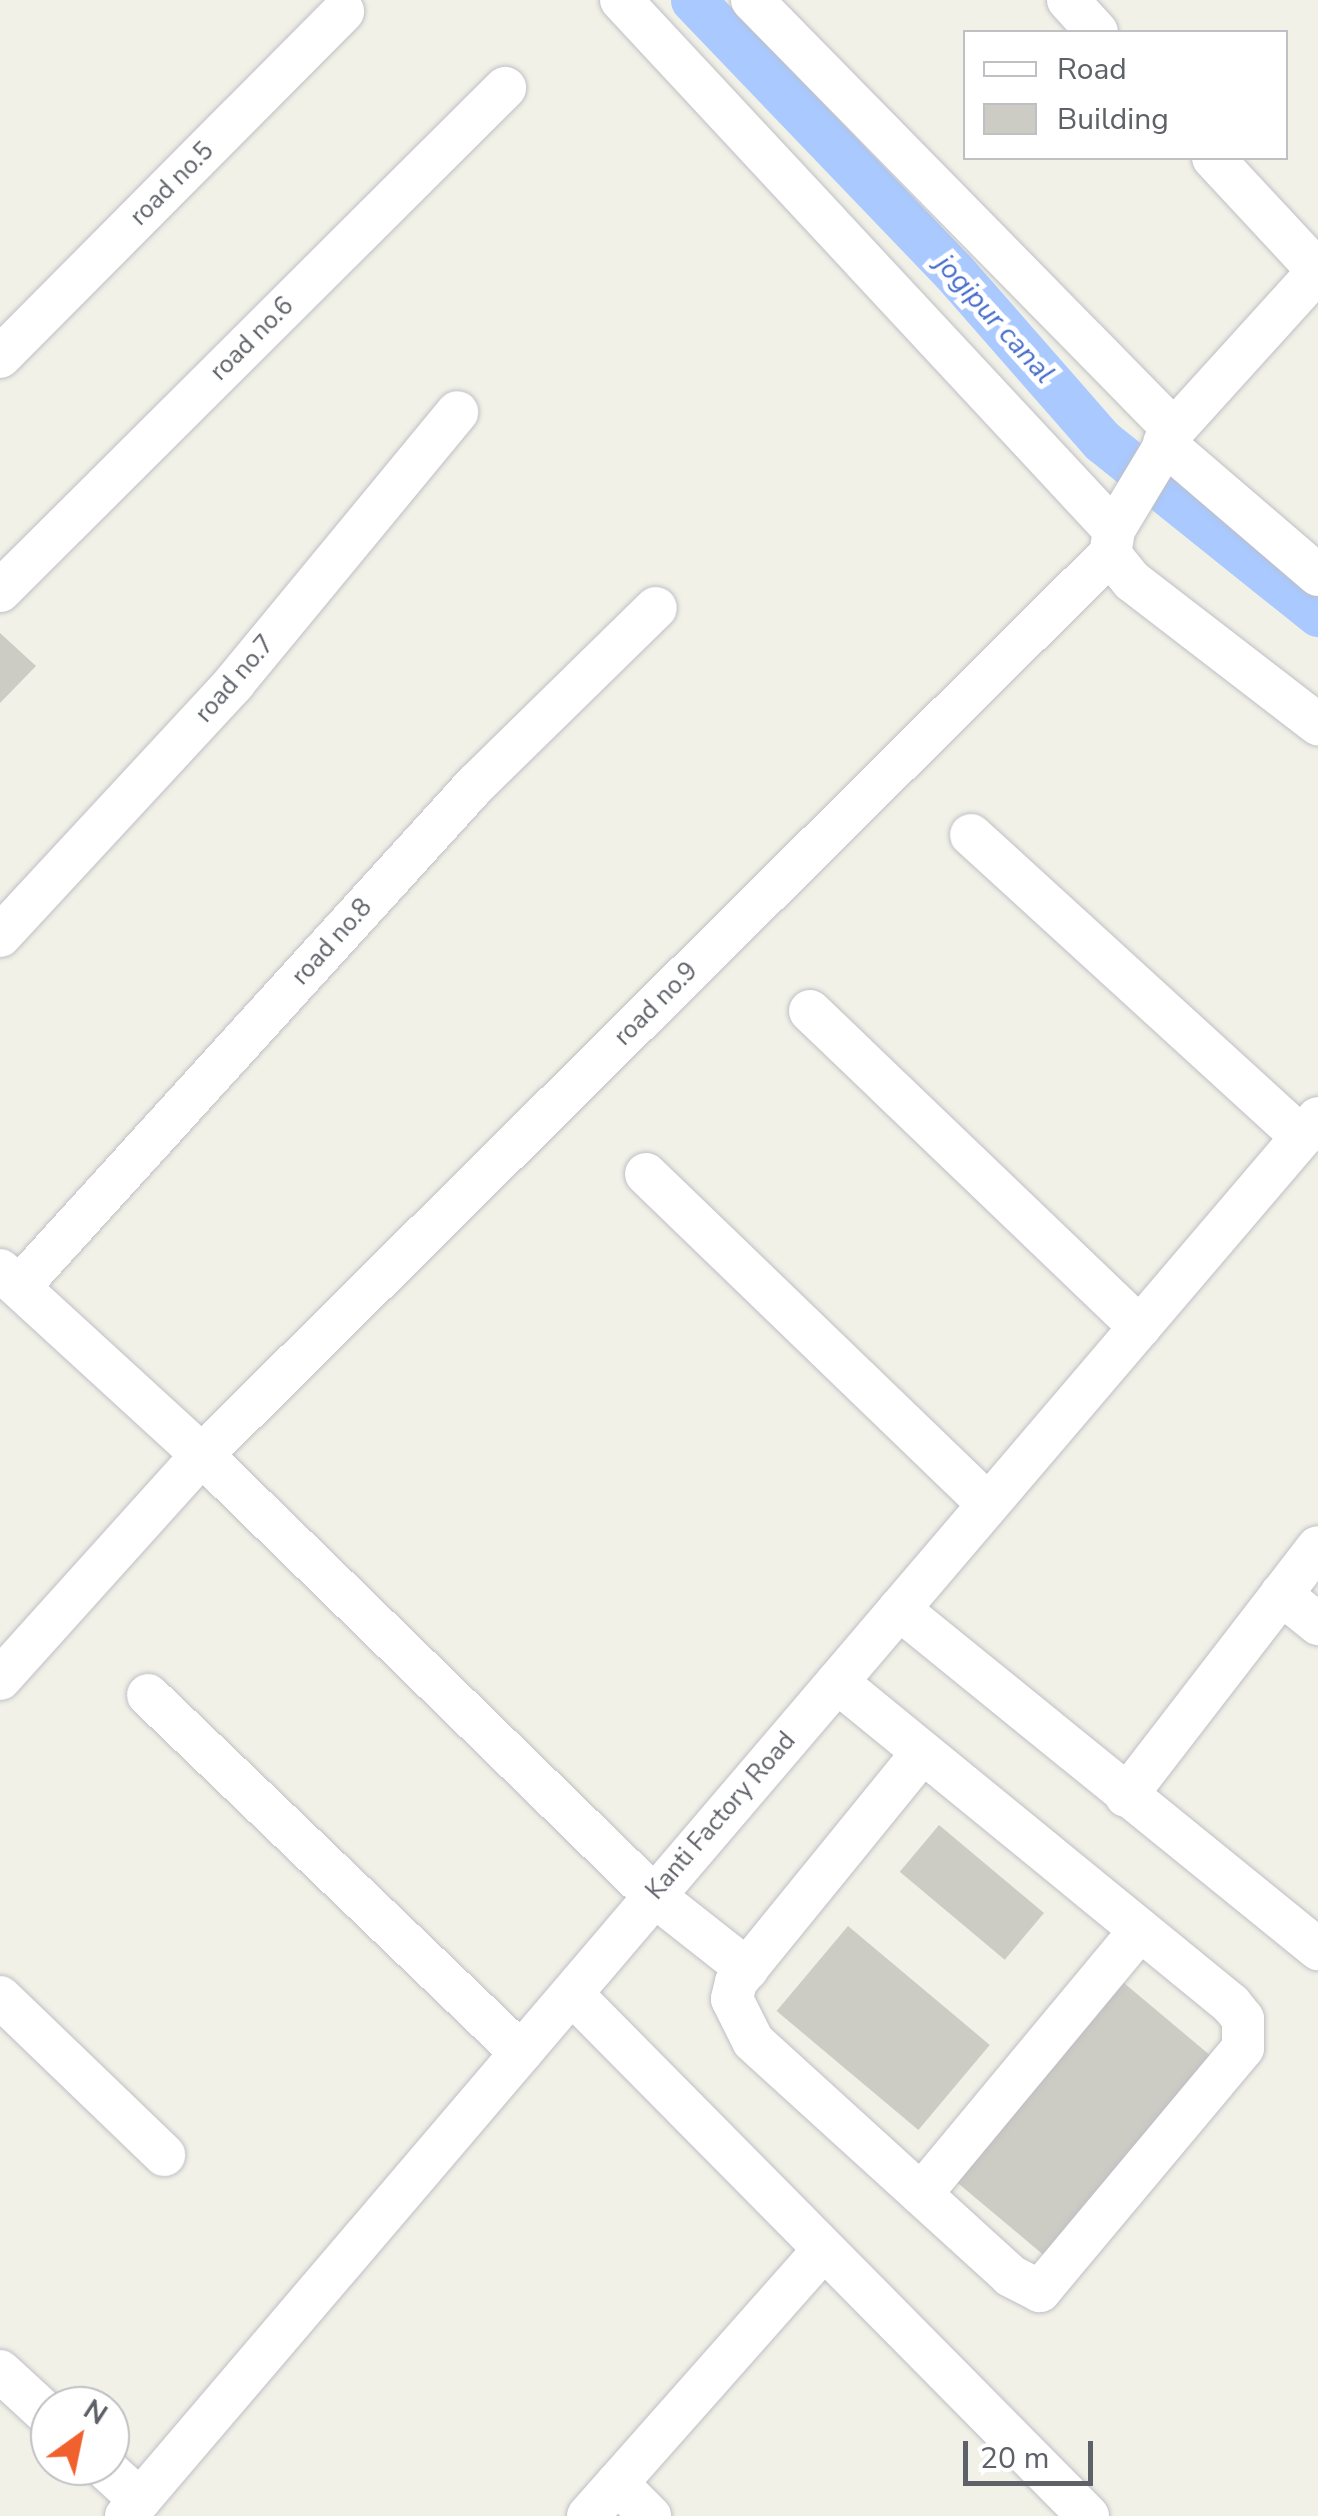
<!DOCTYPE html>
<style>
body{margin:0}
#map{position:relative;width:1318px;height:2516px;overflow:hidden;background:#f1f1e7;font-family:"Nunito Sans",sans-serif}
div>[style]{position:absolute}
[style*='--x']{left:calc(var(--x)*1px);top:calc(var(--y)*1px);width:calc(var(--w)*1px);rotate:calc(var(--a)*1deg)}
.canal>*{height:45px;margin:-22.5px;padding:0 22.5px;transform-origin:22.5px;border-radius:22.5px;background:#a9c9ff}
.building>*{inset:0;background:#cccbc4;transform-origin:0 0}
.roads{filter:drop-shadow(0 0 2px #bebfc6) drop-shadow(0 0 2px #bebfc6)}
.minor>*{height:42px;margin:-21px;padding:0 21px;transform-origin:21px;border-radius:21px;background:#fff}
span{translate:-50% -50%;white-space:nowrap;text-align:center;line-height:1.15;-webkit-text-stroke:10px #fff;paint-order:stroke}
.street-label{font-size:25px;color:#5e6168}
.water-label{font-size:28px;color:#446cca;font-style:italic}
.legend{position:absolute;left:963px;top:30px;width:325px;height:130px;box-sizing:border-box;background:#fff;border:2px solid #bfc0c3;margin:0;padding:12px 18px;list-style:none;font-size:30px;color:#5e6168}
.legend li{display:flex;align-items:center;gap:20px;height:50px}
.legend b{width:50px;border:2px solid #bfc0c3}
.north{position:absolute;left:30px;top:2386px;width:100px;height:100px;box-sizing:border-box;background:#fff;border:2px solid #bfc0c3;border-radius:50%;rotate:33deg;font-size:28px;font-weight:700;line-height:40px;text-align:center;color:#5e6168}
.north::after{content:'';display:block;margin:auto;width:35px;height:45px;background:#f1612d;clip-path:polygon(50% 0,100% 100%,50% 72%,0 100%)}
.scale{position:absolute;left:963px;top:2441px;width:130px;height:45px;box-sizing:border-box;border:5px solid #5e6168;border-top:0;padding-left:12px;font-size:30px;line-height:35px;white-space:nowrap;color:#5e6168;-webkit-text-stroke:8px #fff;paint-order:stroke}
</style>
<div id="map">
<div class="canal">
<i style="--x:693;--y:0;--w:376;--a:46.2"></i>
<i style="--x:953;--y:271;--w:226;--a:48.8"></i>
<i style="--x:1102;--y:441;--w:277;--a:38.7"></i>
</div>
<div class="building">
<i style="clip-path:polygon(0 633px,36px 666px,0 703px)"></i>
<i style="left:939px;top:1825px;width:137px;height:61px;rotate:40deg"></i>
<i style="left:848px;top:1926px;width:185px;height:111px;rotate:40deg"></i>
<i style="left:1118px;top:1978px;width:133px;height:260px;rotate:40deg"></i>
</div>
<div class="roads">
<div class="minor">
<i style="--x:621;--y:0;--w:724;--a:47.07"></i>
<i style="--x:752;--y:0;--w:602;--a:45.54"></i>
<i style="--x:1068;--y:0;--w:43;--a:47.8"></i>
<i style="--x:1213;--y:158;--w:154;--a:47.1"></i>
<i style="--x:1318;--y:271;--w:215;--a:132.2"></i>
<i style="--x:1174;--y:430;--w:117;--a:121"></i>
<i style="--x:1114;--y:530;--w:24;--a:99"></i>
<i style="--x:1110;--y:554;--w:35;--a:51"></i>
<i style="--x:1132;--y:581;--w:235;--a:37.6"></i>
<i style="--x:0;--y:357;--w:487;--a:-45.2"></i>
<i style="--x:1164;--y:443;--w:203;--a:40.6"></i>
<i style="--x:0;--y:591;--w:713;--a:-44.89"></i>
<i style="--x:971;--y:835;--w:448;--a:42.4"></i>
<i style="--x:0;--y:936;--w:345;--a:-47.2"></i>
<i style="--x:234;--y:683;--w:351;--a:-50.5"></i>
<i style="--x:810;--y:1011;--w:457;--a:43.8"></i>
<i style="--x:646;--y:1174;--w:475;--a:44"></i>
<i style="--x:0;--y:1270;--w:274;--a:42.5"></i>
<i style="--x:202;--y:1455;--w:630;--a:44.29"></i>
<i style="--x:653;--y:1895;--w:120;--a:38.2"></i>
<i style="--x:19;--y:1287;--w:678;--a:-47.75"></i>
<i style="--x:475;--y:785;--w:253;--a:-44.4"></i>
<i style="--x:1281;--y:1594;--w:48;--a:39"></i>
<i style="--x:899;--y:1609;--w:540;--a:39.06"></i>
<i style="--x:0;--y:1679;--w:302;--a:-48"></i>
<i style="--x:202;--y:1455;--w:1279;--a:-44.78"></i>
<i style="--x:837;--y:1682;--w:509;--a:39.26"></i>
<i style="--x:1231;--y:2004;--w:19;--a:51"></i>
<i style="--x:1243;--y:2019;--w:29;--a:90"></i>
<i style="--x:1243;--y:2048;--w:317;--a:129.9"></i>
<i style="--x:1040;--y:2291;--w:33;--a:-153"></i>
<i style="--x:1011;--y:2276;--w:349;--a:-137.7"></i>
<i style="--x:753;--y:2041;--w:47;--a:-116.6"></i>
<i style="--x:732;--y:1999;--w:17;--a:-77"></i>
<i style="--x:736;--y:1982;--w:296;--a:-50.9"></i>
<i style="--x:148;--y:1695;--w:517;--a:43.82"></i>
<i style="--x:1126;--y:1796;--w:314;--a:-52.4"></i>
<i style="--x:572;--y:1994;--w:734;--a:45.33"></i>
<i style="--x:0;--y:1997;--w:228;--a:43.9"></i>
<i style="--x:921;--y:2194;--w:343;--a:-50.3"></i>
<i style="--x:0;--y:2371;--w:68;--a:42.6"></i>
<i style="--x:103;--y:2466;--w:50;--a:42.6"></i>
<i style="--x:617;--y:2483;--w:47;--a:45"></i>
<i style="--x:126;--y:2516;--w:1837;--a:-49.55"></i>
<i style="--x:588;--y:2516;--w:355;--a:-48.5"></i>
</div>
</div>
<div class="street-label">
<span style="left:172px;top:184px;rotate:-45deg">road no.5</span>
<span style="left:252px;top:339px;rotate:-45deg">road no.6</span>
<span style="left:235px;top:679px;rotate:-49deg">road no.7</span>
<span style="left:332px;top:942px;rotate:-48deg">road no.8</span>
<span style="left:656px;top:1004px;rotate:-45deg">road no.9</span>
<span style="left:721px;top:1816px;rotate:-49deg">Kanti Factory Road</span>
</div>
<div class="water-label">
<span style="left:995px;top:319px;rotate:48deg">jogipur canal</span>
</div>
<ul class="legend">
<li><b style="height:12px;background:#fff"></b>Road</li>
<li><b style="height:28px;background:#cccbc4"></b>Building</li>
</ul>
<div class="north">N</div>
<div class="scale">20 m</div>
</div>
